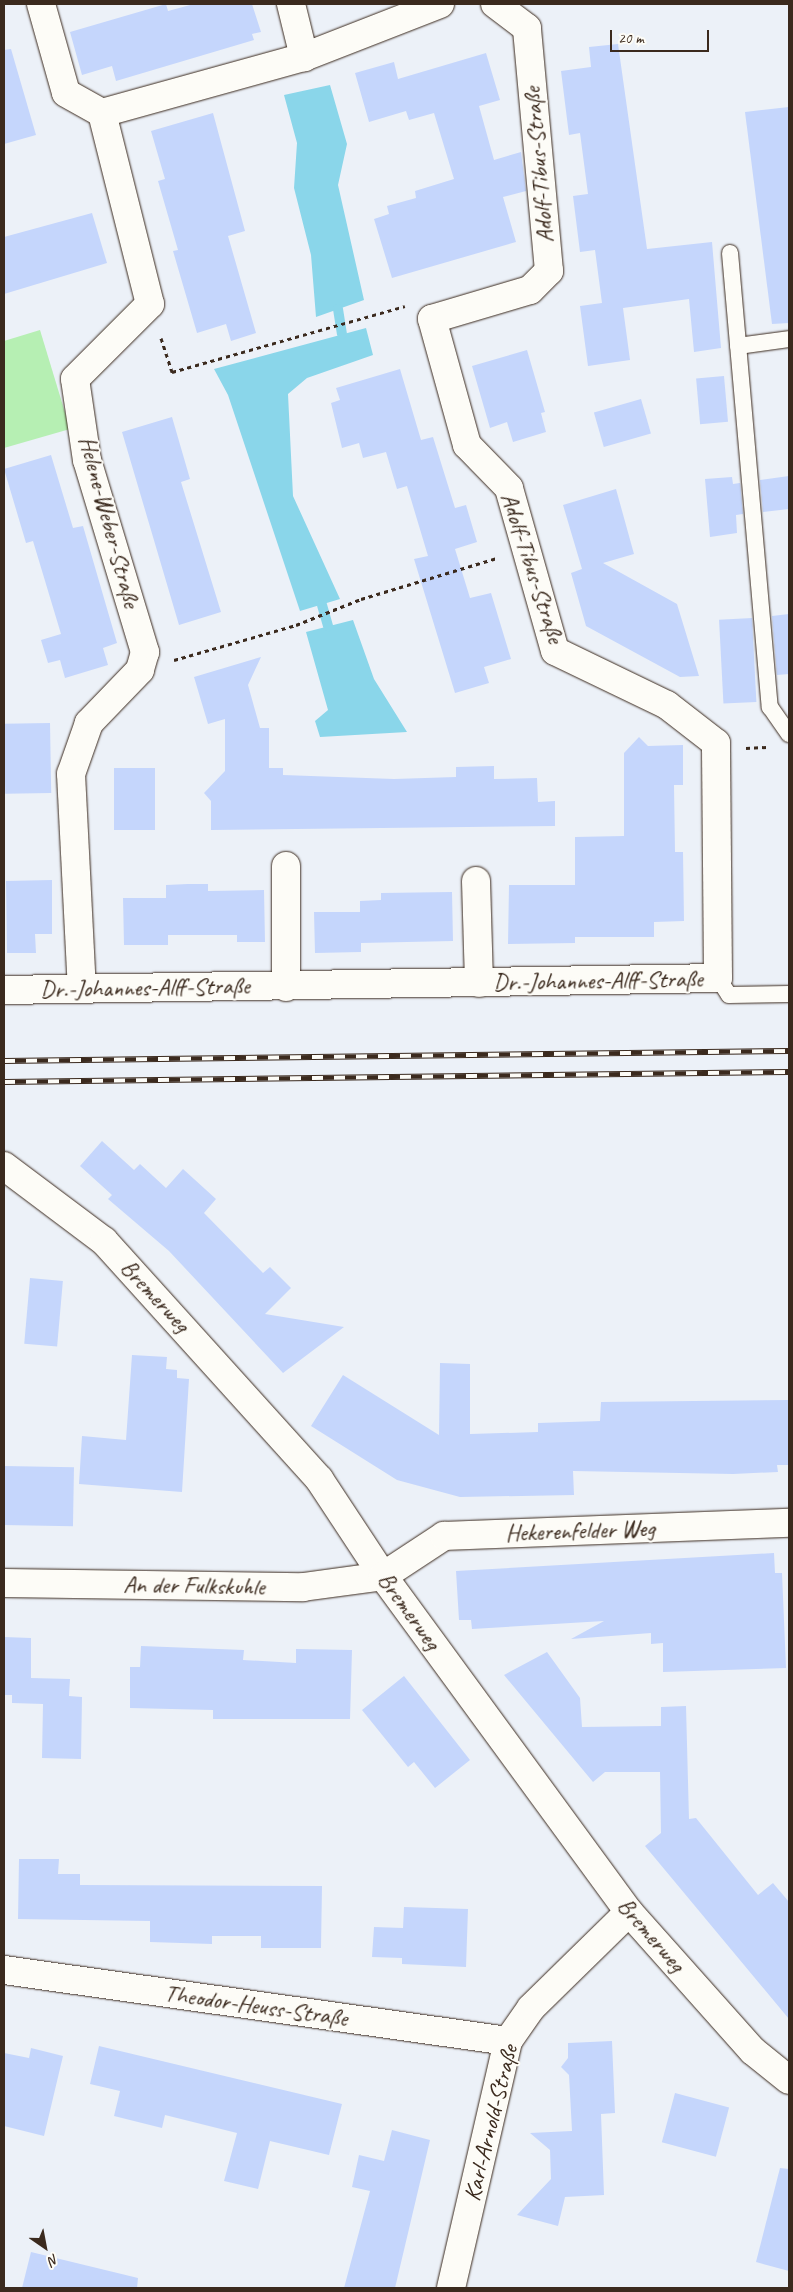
<!DOCTYPE html>
<meta charset="utf-8">
<style>
body{margin:0}
#map{position:relative;width:793px;height:2292px;overflow:hidden;background:#ecf1f8;font-family:Caveat,sans-serif}
div>[style]{position:absolute}
[style*='--x']{left:calc(var(--x)*1px);top:calc(var(--y)*1px);width:calc(var(--w)*1px);rotate:calc(var(--a)*1deg)}
.green>*{inset:0;background:#b6efb3}
.water>*{inset:0;background:#8ad6ea}
.stream>*{height:10px;margin:-5px;padding:0 5px;transform-origin:5px;border-radius:5px;background:#8ad6ea}
.building>*{inset:0;background:#c5d6fc;transform-origin:0 0}
.path>*{height:3px;margin-top:-1.5px;transform-origin:0;background:repeating-linear-gradient(90deg,#3b2a1e 0 4px,transparent 0 8px)}
.roads{filter:drop-shadow(0 0 1px #3b2a1e) drop-shadow(0 0 1px #3b2a1e)}
.service>*{height:16px;margin:-8px;padding:0 8px;transform-origin:8px;border-radius:8px;background:#fdfcf7}
.minor>*{height:28px;margin:-14px;padding:0 14px;transform-origin:14px;border-radius:14px;background:#fdfcf7}
.rail>*{height:5.5px;margin-top:-2.75px;transform-origin:0;background:repeating-linear-gradient(90deg,#fdfcf7 0 11px,#3b2a1e 0 22px);box-sizing:border-box;border-block:1px solid #3b2a1e}
span{translate:-50% -50%;white-space:nowrap;text-align:center;line-height:1.15;-webkit-text-stroke:4px #fdfcf7;paint-order:stroke}
.street-label{font-size:24px;color:#3b2a1e}
.frame{position:absolute;inset:0;border:5px solid #3b2a1e;pointer-events:none}
.north{position:absolute;left:20px;top:2222px;width:50px;height:50px;-webkit-text-stroke:4px #fdfcf7;paint-order:stroke;rotate:147deg;font-size:14px;font-weight:700;line-height:20px;text-align:center;color:#3b2a1e}
.north::after{content:'';display:block;margin:auto;width:18px;height:22px;background:#3b2a1e;clip-path:polygon(50% 0,100% 100%,50% 72%,0 100%)}
.scale{position:absolute;left:610px;top:30px;width:99px;height:22px;box-sizing:border-box;border:2px solid #3b2a1e;border-top:0;padding-left:6px;font-size:15px;line-height:18px;white-space:nowrap;color:#3b2a1e;-webkit-text-stroke:4px #fdfcf7;paint-order:stroke}
</style>
<div id="map">
<div class="green">
<i style="clip-path:polygon(40px 330px,70px 429px,4px 448px,4px 341px)"></i>
</div>
<div class="water">
<i style="clip-path:polygon(330px 85px,347px 144px,338px 185px,364px 300px,316px 317px,311px 255px,294px 188px,297px 143px,284px 95px)"></i>
<i style="clip-path:polygon(366px 328px,373px 355px,307px 378px,288px 394px,293px 496px,340px 599px,300px 611px,228px 395px,214px 369px)"></i>
<i style="clip-path:polygon(353px 620px,374px 679px,407px 732px,320px 737px,315px 721px,328px 710px,306px 632px)"></i>
</div>
<div class="stream">
<i style="--x:338;--y:309;--w:25;--a:81"></i>
<i style="--x:322;--y:605;--w:22;--a:74"></i>
</div>
<div class="building">
<i style="clip-path:polygon(166px 4px,168px 11px,194px 4px,252px 4px,261px 32px,252px 34px,254px 40px,116px 81px,112px 66px,82px 75px,70px 32px)"></i>
<i style="clip-path:polygon(618px 44px,647px 249px,712px 242px,721px 348px,694px 352px,689px 299px,623px 308px,630px 360px,588px 366px,580px 306px,602px 303px,595px 250px,580px 252px,573px 196px,588px 194px,580px 133px,569px 135px,561px 71px,591px 67px,589px 47px)"></i>
<i style="clip-path:polygon(11px 49px,36px 135px,4px 144px,4px 50px)"></i>
<i style="clip-path:polygon(486px 53px,500px 100px,479px 106px,494px 160px,521px 152px,526px 191px,503px 197px,516px 242px,392px 278px,374px 219px,389px 214px,387px 206px,416px 198px,415px 191px,454px 179px,434px 113px,409px 120px,406px 111px,369px 122px,355px 73px,394px 62px,398px 79px)"></i>
<i style="clip-path:polygon(789px 107px,789px 323px,772px 324px,745px 112px)"></i>
<i style="clip-path:polygon(213px 113px,245px 231px,228px 236px,256px 333px,231px 341px,226px 324px,197px 333px,173px 251px,178px 250px,158px 181px,165px 179px,151px 131px)"></i>
<i style="clip-path:polygon(92px 213px,107px 263px,4px 294px,4px 237px)"></i>
<i style="clip-path:polygon(527px 350px,545px 412px,541px 413px,546px 432px,513px 442px,507px 422px,490px 428px,472px 366px)"></i>
<i style="clip-path:polygon(400px 369px,421px 440px,433px 437px,455px 508px,466px 505px,477px 542px,455px 549px,470px 598px,491px 593px,511px 659px,484px 667px,489px 683px,455px 693px,414px 559px,428px 556px,407px 486px,397px 489px,386px 452px,363px 458px,359px 443px,342px 448px,331px 403px,340px 400px,336px 388px)"></i>
<i style="left:724px;top:376px;width:46px;height:28px;rotate:85deg"></i>
<i style="left:641px;top:399px;width:36px;height:49px;rotate:74deg"></i>
<i style="clip-path:polygon(172px 417px,190px 479px,181px 482px,221px 612px,179px 625px,122px 432px)"></i>
<i style="clip-path:polygon(51px 455px,73px 528px,83px 526px,117px 643px,103px 648px,108px 665px,65px 678px,60px 660px,48px 663px,41px 640px,61px 634px,33px 541px,26px 543px,4px 469px)"></i>
<i style="clip-path:polygon(789px 476px,789px 509px,763px 512px,760px 480px)"></i>
<i style="clip-path:polygon(732px 477px,733px 484px,740px 483px,743px 514px,736px 515px,737px 533px,710px 537px,705px 479px)"></i>
<i style="clip-path:polygon(616px 489px,634px 554px,603px 563px,677px 604px,699px 676px,680px 677px,586px 626px,571px 573px,582px 569px,563px 505px)"></i>
<i style="clip-path:polygon(789px 614px,789px 674px,777px 675px,772px 616px)"></i>
<i style="left:752px;top:618px;width:84px;height:33px;rotate:87deg"></i>
<i style="clip-path:polygon(261px 657px,248px 685px,260px 728px,269px 728px,269px 768px,283px 768px,283px 775px,394px 779px,456px 777px,456px 767px,494px 766px,494px 779px,537px 778px,538px 802px,555px 801px,555px 826px,211px 830px,211px 801px,204px 793px,225px 771px,225px 719px,208px 724px,194px 677px)"></i>
<i style="left:50px;top:723px;width:70px;height:46px;rotate:89deg"></i>
<i style="clip-path:polygon(639px 737px,648px 746px,683px 745px,683px 785px,674px 785px,675px 852px,683px 852px,684px 921px,654px 922px,654px 937px,575px 937px,575px 943px,508px 944px,509px 885px,575px 885px,575px 837px,624px 836px,624px 753px)"></i>
<i style="left:114px;top:768px;width:41px;height:62px"></i>
<i style="clip-path:polygon(52px 880px,52px 934px,35px 934px,36px 953px,7px 953px,6px 881px)"></i>
<i style="clip-path:polygon(188px 884px,208px 884px,208px 891px,264px 890px,265px 942px,237px 942px,237px 935px,168px 935px,168px 945px,124px 945px,123px 898px,166px 898px,166px 885px)"></i>
<i style="clip-path:polygon(452px 892px,453px 941px,361px 943px,361px 952px,315px 953px,314px 912px,360px 912px,360px 901px,381px 900px,381px 893px)"></i>
<i style="clip-path:polygon(102px 1141px,134px 1170px,140px 1164px,166px 1188px,183px 1169px,216px 1199px,204px 1213px,263px 1273px,270px 1267px,291px 1288px,265px 1314px,344px 1327px,283px 1373px,169px 1251px,108px 1199px,112px 1195px,80px 1166px)"></i>
<i style="left:30px;top:1278px;width:33px;height:66px;rotate:5deg"></i>
<i style="clip-path:polygon(132px 1355px,167px 1357px,166px 1369px,177px 1370px,177px 1378px,189px 1379px,182px 1492px,79px 1484px,82px 1436px,126px 1440px)"></i>
<i style="clip-path:polygon(440px 1363px,470px 1364px,470px 1434px,538px 1432px,538px 1423px,600px 1421px,601px 1402px,789px 1400px,789px 1465px,777px 1465px,778px 1472px,733px 1474px,573px 1471px,574px 1495px,460px 1497px,397px 1480px,311px 1426px,343px 1375px,439px 1435px)"></i>
<i style="left:4px;top:1466px;width:70px;height:59px;rotate:1deg"></i>
<i style="clip-path:polygon(774px 1553px,775px 1573px,782px 1573px,786px 1668px,663px 1672px,663px 1643px,651px 1644px,651px 1633px,571px 1639px,604px 1621px,472px 1629px,471px 1620px,459px 1620px,456px 1571px)"></i>
<i style="clip-path:polygon(4px 1637px,31px 1638px,31px 1678px,70px 1679px,69px 1696px,82px 1697px,81px 1759px,42px 1758px,43px 1704px,12px 1703px,12px 1695px,4px 1695px)"></i>
<i style="clip-path:polygon(141px 1646px,244px 1650px,243px 1660px,296px 1663px,296px 1649px,352px 1650px,350px 1719px,213px 1719px,213px 1710px,130px 1708px,130px 1667px,140px 1667px)"></i>
<i style="clip-path:polygon(547px 1652px,580px 1698px,582px 1727px,661px 1726px,661px 1707px,686px 1706px,689px 1819px,696px 1818px,758px 1895px,773px 1883px,789px 1902px,789px 2019px,645px 1846px,661px 1833px,660px 1772px,605px 1772px,593px 1782px,504px 1675px)"></i>
<i style="clip-path:polygon(404px 1676px,470px 1760px,435px 1788px,414px 1762px,408px 1767px,362px 1710px)"></i>
<i style="clip-path:polygon(19px 1859px,59px 1859px,58px 1874px,80px 1874px,80px 1885px,322px 1886px,321px 1948px,261px 1948px,261px 1936px,212px 1936px,212px 1944px,150px 1942px,150px 1921px,18px 1919px)"></i>
<i style="clip-path:polygon(404px 1907px,468px 1909px,466px 1967px,402px 1964px,402px 1958px,372px 1957px,374px 1927px,403px 1928px)"></i>
<i style="clip-path:polygon(612px 2041px,615px 2113px,601px 2114px,604px 2195px,565px 2197px,558px 2226px,517px 2215px,551px 2179px,550px 2150px,530px 2133px,572px 2131px,569px 2075px,561px 2067px,568px 2058px,568px 2043px)"></i>
<i style="clip-path:polygon(99px 2046px,342px 2104px,329px 2155px,270px 2141px,258px 2189px,224px 2181px,237px 2133px,165px 2115px,162px 2128px,114px 2116px,120px 2091px,90px 2084px)"></i>
<i style="clip-path:polygon(31px 2048px,63px 2056px,44px 2136px,4px 2126px,4px 2053px,29px 2058px)"></i>
<i style="left:675px;top:2093px;width:56px;height:51px;rotate:15deg"></i>
<i style="clip-path:polygon(392px 2130px,430px 2140px,395px 2288px,344px 2288px,370px 2191px,352px 2187px,359px 2155px,384px 2161px)"></i>
<i style="clip-path:polygon(780px 2168px,789px 2169px,789px 2271px,756px 2262px)"></i>
<i style="clip-path:polygon(31px 2252px,138px 2278px,137px 2288px,22px 2288px)"></i>
</div>
<div class="path">
<i style="--x:161;--y:338;--w:36;--a:72"></i>
<i style="--x:172;--y:372;--w:242;--a:-15.8"></i>
<i style="--x:174;--y:660;--w:127;--a:-16"></i>
<i style="--x:296;--y:625;--w:70;--a:-21.8"></i>
<i style="--x:361;--y:599;--w:142;--a:-16.8"></i>
<i style="--x:746;--y:748;--w:21;--a:-3"></i>
</div>
<div class="roads">
<div class="service">
<i style="--x:730;--y:253;--w:456;--a:85"></i>
<i style="--x:770;--y:707;--w:33;--a:55"></i>
<i style="--x:738;--y:346;--w:51;--a:-7.8"></i>
<i style="--x:718;--y:978;--w:20;--a:57"></i>
<i style="--x:729;--y:995;--w:60;--a:-1"></i>
</div>
<div class="minor">
<i style="--x:41;--y:4;--w:92;--a:74.3"></i>
<i style="--x:66;--y:93;--w:41;--a:29.1"></i>
<i style="--x:102;--y:113;--w:197;--a:75.9"></i>
<i style="--x:150;--y:304;--w:106;--a:135"></i>
<i style="--x:75;--y:379;--w:82;--a:81.6"></i>
<i style="--x:87;--y:460;--w:201;--a:73.2"></i>
<i style="--x:145;--y:652;--w:19;--a:106"></i>
<i style="--x:140;--y:670;--w:74;--a:133.9"></i>
<i style="--x:89;--y:723;--w:54;--a:109.4"></i>
<i style="--x:71;--y:774;--w:214;--a:87.1"></i>
<i style="--x:291;--y:4;--w:55;--a:76.2"></i>
<i style="--x:102;--y:113;--w:210;--a:-15.5"></i>
<i style="--x:304;--y:57;--w:146;--a:-21.3"></i>
<i style="--x:286;--y:866;--w:121;--a:90"></i>
<i style="--x:476;--y:881;--w:102;--a:88.3"></i>
<i style="--x:4;--y:990;--w:714;--a:-0.96"></i>
<i style="--x:718;--y:978;--w:235;--a:-90.5"></i>
<i style="--x:716;--y:743;--w:62;--a:-142.2"></i>
<i style="--x:667;--y:705;--w:124;--a:-154.3"></i>
<i style="--x:555;--y:651;--w:169;--a:-105.8"></i>
<i style="--x:509;--y:488;--w:60;--a:-134.3"></i>
<i style="--x:467;--y:445;--w:131;--a:-105.5"></i>
<i style="--x:432;--y:319;--w:102;--a:-16.5"></i>
<i style="--x:530;--y:290;--w:27;--a:-45"></i>
<i style="--x:549;--y:271;--w:244;--a:-95.2"></i>
<i style="--x:527;--y:28;--w:40;--a:-143"></i>
<i style="--x:4;--y:1166;--w:125;--a:36.9"></i>
<i style="--x:104;--y:1241;--w:321;--a:47.9"></i>
<i style="--x:319;--y:1479;--w:116;--a:56.6"></i>
<i style="--x:383;--y:1576;--w:416;--a:53.8"></i>
<i style="--x:629;--y:1912;--w:186;--a:48.3"></i>
<i style="--x:753;--y:2051;--w:46;--a:38.9"></i>
<i style="--x:4;--y:1583;--w:299;--a:0.8"></i>
<i style="--x:303;--y:1587;--w:81;--a:-7.8"></i>
<i style="--x:383;--y:1576;--w:73;--a:-33.3"></i>
<i style="--x:444;--y:1536;--w:345;--a:-2.2"></i>
<i style="--x:4;--y:1970;--w:509;--a:8.02"></i>
<i style="--x:451;--y:2288;--w:253;--a:-77"></i>
<i style="--x:508;--y:2041;--w:40;--a:-55.1"></i>
<i style="--x:531;--y:2008;--w:137;--a:-44.4"></i>
</div>
</div>
<div class="rail">
<i style="--x:4;--y:1061;--w:785;--a:-0.73"></i>
<i style="--x:4;--y:1082;--w:785;--a:-0.73"></i>
</div>
<div class="street-label">
<span style="left:539px;top:165px;rotate:-95deg">Adolf-Tibus-Straße</span>
<span style="left:109px;top:522px;rotate:75deg">Helene-Weber-Straße</span>
<span style="left:532px;top:568px;rotate:72deg">Adolf-Tibus-Straße</span>
<span style="left:598px;top:981px;rotate:-1deg">Dr.-Johannes-Alff-Straße</span>
<span style="left:145px;top:988px;rotate:-1deg">Dr.-Johannes-Alff-Straße</span>
<span style="left:155px;top:1296px;rotate:47deg">Bremerweg</span>
<span style="left:580px;top:1531px;rotate:-2deg">Hekerenfelder Weg</span>
<span style="left:194px;top:1586px;rotate:1deg">An der Fulkskuhle</span>
<span style="left:409px;top:1611px;rotate:54deg">Bremerweg</span>
<span style="left:651px;top:1935px;rotate:49deg">Bremerweg</span>
<span style="left:256px;top:2006px;rotate:8deg">Theodor-Heuss-Straße</span>
<span style="left:491px;top:2123px;rotate:-76deg">Karl-Arnold-Straße</span>
</div>
<div class="frame"></div>
<div class="north">N</div>
<div class="scale">20 m</div>
</div>
